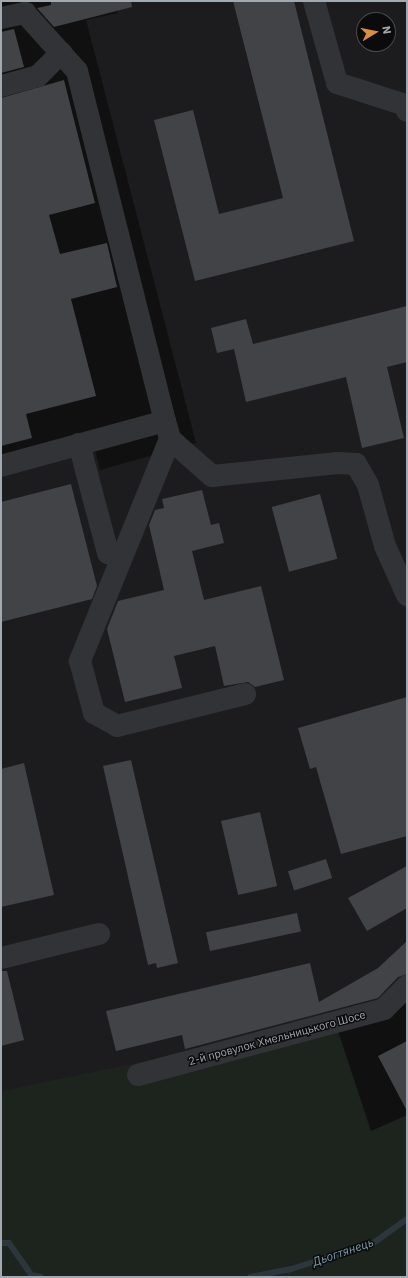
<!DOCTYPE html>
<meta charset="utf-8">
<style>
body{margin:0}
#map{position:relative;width:408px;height:1278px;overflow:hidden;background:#101011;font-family:"IBM Plex Sans",sans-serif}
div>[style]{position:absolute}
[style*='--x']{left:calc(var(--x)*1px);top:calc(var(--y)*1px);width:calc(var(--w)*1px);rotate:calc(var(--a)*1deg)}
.built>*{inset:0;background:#1c1c1e}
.green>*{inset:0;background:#1d231d}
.stream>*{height:6px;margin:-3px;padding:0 3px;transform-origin:3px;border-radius:3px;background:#2d363a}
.building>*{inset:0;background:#424346;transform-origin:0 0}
.minor>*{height:22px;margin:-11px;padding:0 11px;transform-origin:11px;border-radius:11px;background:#323336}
span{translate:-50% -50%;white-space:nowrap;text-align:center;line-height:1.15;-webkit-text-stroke:3px #0b0b0c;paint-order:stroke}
.street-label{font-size:11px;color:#a3a9b0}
.water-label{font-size:12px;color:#7e9ba8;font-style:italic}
.frame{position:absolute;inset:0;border:2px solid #a3a9b0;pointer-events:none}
.north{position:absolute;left:356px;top:12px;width:40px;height:40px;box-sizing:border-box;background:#0b0b0c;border:1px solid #484a4e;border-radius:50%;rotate:80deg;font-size:11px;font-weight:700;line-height:16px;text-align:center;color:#a3a9b0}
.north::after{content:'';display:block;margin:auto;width:14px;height:18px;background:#d98d40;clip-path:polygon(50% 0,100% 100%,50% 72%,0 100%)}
</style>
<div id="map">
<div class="built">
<i style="clip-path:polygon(evenodd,115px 1px,407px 1px,407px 980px,382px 1006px,136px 1065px,1px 1091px,1px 458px,91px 434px,100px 470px,196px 443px,86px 20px,118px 13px,115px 1px,364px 20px,388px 20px,388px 44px,364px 44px,364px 20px)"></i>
</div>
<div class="green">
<i style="clip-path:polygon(335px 1022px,371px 1131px,407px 1115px,407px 1277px,1px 1277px,1px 1091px)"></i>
</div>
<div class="stream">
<i style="--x:1;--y:1243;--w:8;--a:0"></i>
<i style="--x:9;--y:1243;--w:39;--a:55"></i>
<i style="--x:31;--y:1275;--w:10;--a:11"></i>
<i style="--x:250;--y:1277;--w:42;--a:-11"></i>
<i style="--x:291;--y:1269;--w:85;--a:-17.2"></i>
<i style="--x:372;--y:1244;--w:43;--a:-35.5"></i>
</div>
<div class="building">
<i style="clip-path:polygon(51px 1px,131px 1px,132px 7px,54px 27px,37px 8px,51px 5px)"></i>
<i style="clip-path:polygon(233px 1px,294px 1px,354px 241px,195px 281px,154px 120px,193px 110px,219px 214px,283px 198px)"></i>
<i style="clip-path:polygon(14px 29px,24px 67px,1px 73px,1px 32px)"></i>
<i style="clip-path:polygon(64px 80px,95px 203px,49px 215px,60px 254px,107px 243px,117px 287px,71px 299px,96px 396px,26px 414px,32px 438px,1px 446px,1px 98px)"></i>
<i style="clip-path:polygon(407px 306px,407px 362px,387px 367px,404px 438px,362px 448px,346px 377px,246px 402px,234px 349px,217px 353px,211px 328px,246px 319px,253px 344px)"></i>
<i style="clip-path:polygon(71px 484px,97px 586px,92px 599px,1px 622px,1px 502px)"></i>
<i style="clip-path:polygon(202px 490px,211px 525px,219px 523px,224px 543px,192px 551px,204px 600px,261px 586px,284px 680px,255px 687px,248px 682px,224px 686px,215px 646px,174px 656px,182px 688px,125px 702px,107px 629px,118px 601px,164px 590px,149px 525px,155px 510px,164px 508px,162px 499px)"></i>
<i style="left:320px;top:494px;width:67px;height:50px;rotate:75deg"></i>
<i style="clip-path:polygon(407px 697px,407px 836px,341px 854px,316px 767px,310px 769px,298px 728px)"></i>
<i style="clip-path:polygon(131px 760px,178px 963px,157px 968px,156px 963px,148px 965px,103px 766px)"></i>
<i style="clip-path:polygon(24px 763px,54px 895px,1px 907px,1px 769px)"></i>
<i style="left:260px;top:812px;width:76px;height:40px;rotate:77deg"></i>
<i style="left:326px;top:859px;width:20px;height:40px;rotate:72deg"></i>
<i style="clip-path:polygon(407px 866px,407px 908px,367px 931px,348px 898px)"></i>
<i style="left:297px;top:913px;width:19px;height:93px;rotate:78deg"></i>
<i style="clip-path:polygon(407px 941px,407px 974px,398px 977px,378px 998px,185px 1049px,182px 1035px,116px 1051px,106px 1011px,310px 963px,319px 1002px,378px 968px)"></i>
<i style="clip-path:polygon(1px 971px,7px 971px,24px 1040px,1px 1046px)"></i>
<i style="clip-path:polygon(407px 1041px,407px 1111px,378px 1056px)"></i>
</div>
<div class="minor">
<i style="--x:314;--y:1;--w:85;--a:74.3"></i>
<i style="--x:337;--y:83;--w:71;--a:17.9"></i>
<i style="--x:405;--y:105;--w:6;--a:72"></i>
<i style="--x:1;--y:18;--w:25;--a:-12"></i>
<i style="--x:25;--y:13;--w:78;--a:48.1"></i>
<i style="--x:77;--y:71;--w:361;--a:75.9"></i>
<i style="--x:165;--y:421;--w:170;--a:164.7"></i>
<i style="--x:1;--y:86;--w:38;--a:-15"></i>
<i style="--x:38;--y:76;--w:33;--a:-45"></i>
<i style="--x:165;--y:421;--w:19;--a:74"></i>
<i style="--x:170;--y:439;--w:240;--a:112.1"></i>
<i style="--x:80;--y:661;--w:54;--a:74.9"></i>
<i style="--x:94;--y:713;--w:26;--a:29"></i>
<i style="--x:117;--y:726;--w:132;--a:-14"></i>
<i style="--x:170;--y:439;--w:56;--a:41.4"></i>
<i style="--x:212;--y:476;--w:127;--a:-5.9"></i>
<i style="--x:338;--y:463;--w:18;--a:3"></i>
<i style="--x:356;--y:464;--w:24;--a:60"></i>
<i style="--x:368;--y:485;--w:63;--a:74.4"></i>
<i style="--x:385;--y:546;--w:54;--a:65.8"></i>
<i style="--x:79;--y:444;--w:113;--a:75.1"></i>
<i style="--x:1;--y:958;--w:101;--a:-13.8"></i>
<i style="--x:138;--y:1075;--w:255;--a:-15"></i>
<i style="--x:384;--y:1009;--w:33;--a:-45"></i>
</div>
<div class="street-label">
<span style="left:277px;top:1038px;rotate:-15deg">2-й провулок Хмельницького Шосе</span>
</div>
<div class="water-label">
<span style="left:343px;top:1252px;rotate:-19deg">Дьогтянець</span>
</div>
<div class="frame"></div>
<div class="north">N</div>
</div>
